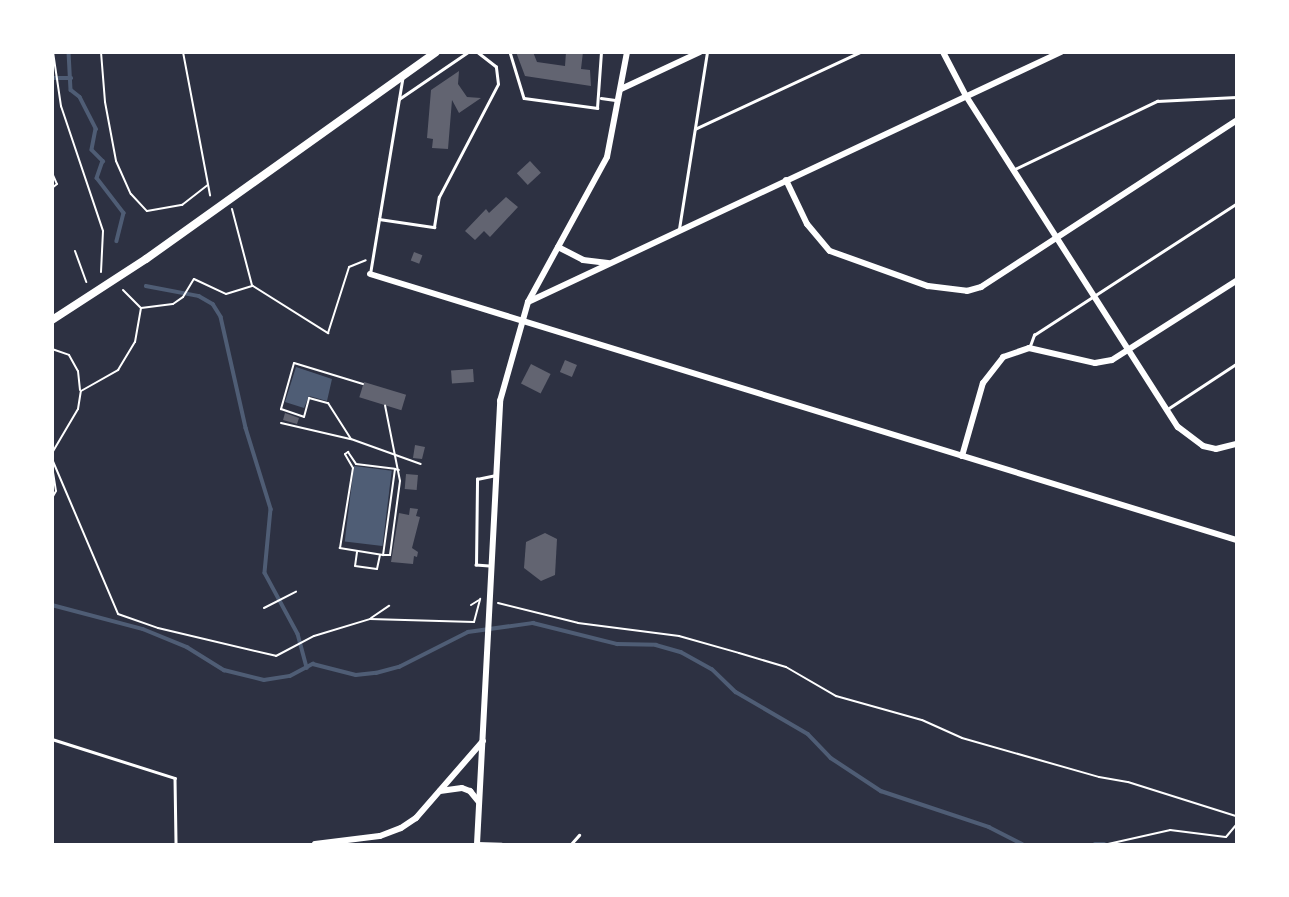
<!DOCTYPE html>
<style>
body{margin:0}
#map{position:relative;width:1289px;height:897px;overflow:hidden;background:#2d3142;font-family:"Public Sans",sans-serif}
div>[style]{position:absolute}
[style*='--x']{left:calc(var(--x)*1px);top:calc(var(--y)*1px);width:calc(var(--w)*1px);rotate:calc(var(--a)*1deg)}
.water>*{inset:0;background:#4f5d75;transform-origin:0 0}
.stream>*{height:3.5px;margin:-1.75px;padding:0 1.75px;transform-origin:1.75px;border-radius:1.75px;background:#4f5d75}
.building>*{inset:0;background:#626471;transform-origin:0 0}
.path>*{height:2px;margin:-1px;padding:0 1px;transform-origin:1px;border-radius:1px;background:#fff}
.service>*{height:2.5px;margin:-1.25px;padding:0 1.25px;transform-origin:1.25px;border-radius:1.25px;background:#fff}
.minor>*{height:6px;margin:-3px;padding:0 3px;transform-origin:3px;border-radius:3px;background:#fff}
.secondary>*{height:8px;margin:-4px;padding:0 4px;transform-origin:4px;border-radius:4px;background:#fff}
span{translate:-50% -50%;white-space:nowrap;text-align:center;line-height:1.15;-webkit-text-stroke:6px #fff;paint-order:stroke}
.frame{position:absolute;inset:0;border:54px solid #fff;pointer-events:none}
</style>
<div id="map">
<div class="water">
<i style="clip-path:polygon(296px 367px,332px 379px,327px 401px,309px 396px,304px 408px,285px 402px)"></i>
<i style="left:354px;top:466px;width:38px;height:76px;rotate:7deg"></i>
</div>
<div class="stream">
<i style="--x:69;--y:52;--w:38;--a:87"></i>
<i style="--x:71;--y:90;--w:11;--a:38"></i>
<i style="--x:80;--y:97;--w:36;--a:63"></i>
<i style="--x:96;--y:129;--w:21;--a:101"></i>
<i style="--x:92;--y:150;--w:16;--a:45"></i>
<i style="--x:103;--y:161;--w:18;--a:109"></i>
<i style="--x:97;--y:178;--w:44;--a:52.4"></i>
<i style="--x:124;--y:213;--w:29;--a:104"></i>
<i style="--x:52;--y:78;--w:19;--a:0"></i>
<i style="--x:146;--y:286;--w:54;--a:10.7"></i>
<i style="--x:199;--y:296;--w:16;--a:30"></i>
<i style="--x:213;--y:304;--w:15;--a:58"></i>
<i style="--x:221;--y:317;--w:114;--a:77.3"></i>
<i style="--x:246;--y:428;--w:85;--a:72.8"></i>
<i style="--x:271;--y:509;--w:64;--a:95.4"></i>
<i style="--x:265;--y:573;--w:69;--a:61.6"></i>
<i style="--x:298;--y:634;--w:35;--a:75"></i>
<i style="--x:52;--y:605;--w:94;--a:14.8"></i>
<i style="--x:143;--y:629;--w:48;--a:22.2"></i>
<i style="--x:187;--y:647;--w:44;--a:31.9"></i>
<i style="--x:224;--y:670;--w:41;--a:14"></i>
<i style="--x:264;--y:680;--w:26;--a:-9"></i>
<i style="--x:290;--y:676;--w:26;--a:-28"></i>
<i style="--x:313;--y:664;--w:44;--a:14.3"></i>
<i style="--x:356;--y:675;--w:20;--a:-6"></i>
<i style="--x:376;--y:673;--w:24;--a:-15"></i>
<i style="--x:399;--y:667;--w:77;--a:-26.9"></i>
<i style="--x:468;--y:632;--w:66;--a:-7.9"></i>
<i style="--x:533;--y:623;--w:87;--a:14"></i>
<i style="--x:617;--y:644;--w:39;--a:1"></i>
<i style="--x:656;--y:645;--w:26;--a:16"></i>
<i style="--x:681;--y:652;--w:35;--a:29"></i>
<i style="--x:712;--y:669;--w:33;--a:44"></i>
<i style="--x:736;--y:692;--w:83;--a:30.3"></i>
<i style="--x:808;--y:734;--w:33;--a:46"></i>
<i style="--x:831;--y:758;--w:60;--a:33.4"></i>
<i style="--x:881;--y:791;--w:114;--a:18.4"></i>
<i style="--x:989;--y:827;--w:37;--a:27"></i>
<i style="--x:1095;--y:844;--w:9;--a:0"></i>
</div>
<div class="building">
<i style="clip-path:polygon(516px 52px,533px 52px,537px 62px,565px 66px,566px 52px,583px 52px,581px 69px,590px 70px,591px 86px,525px 76px)"></i>
<i style="clip-path:polygon(459px 71px,458px 84px,467px 97px,481px 98px,459px 113px,452px 100px,448px 149px,432px 148px,433px 139px,427px 138px,431px 90px)"></i>
<i style="left:530px;top:161px;width:16px;height:18px;rotate:47deg"></i>
<i style="clip-path:polygon(506px 197px,518px 207px,490px 237px,484px 231px,475px 240px,465px 231px,486px 209px,489px 213px)"></i>
<i style="left:414px;top:252px;width:9px;height:9px;rotate:21deg"></i>
<i style="left:565px;top:360px;width:13px;height:13px;rotate:23deg"></i>
<i style="left:531px;top:364px;width:22px;height:22px;rotate:27deg"></i>
<i style="left:473px;top:369px;width:13px;height:22px;rotate:86deg"></i>
<i style="left:364px;top:382px;width:44px;height:16px;rotate:17deg"></i>
<i style="clip-path:polygon(285px 413px,299px 418px,297px 424px,283px 420px)"></i>
<i style="clip-path:polygon(415px 445px,425px 447px,422px 459px,413px 458px)"></i>
<i style="left:406px;top:474px;width:12px;height:15px;rotate:5deg"></i>
<i style="clip-path:polygon(410px 508px,418px 509px,416px 516px,420px 517px,412px 548px,418px 552px,417px 557px,414px 556px,413px 564px,391px 562px,399px 513px,409px 515px)"></i>
<i style="clip-path:polygon(545px 533px,557px 539px,555px 575px,541px 581px,524px 568px,526px 542px)"></i>
</div>
<div class="path">
<i style="--x:53;--y:52;--w:55;--a:81.6"></i>
<i style="--x:61;--y:106;--w:132;--a:71.4"></i>
<i style="--x:103;--y:231;--w:41;--a:92.8"></i>
<i style="--x:101;--y:52;--w:50;--a:85.4"></i>
<i style="--x:105;--y:102;--w:60;--a:79.4"></i>
<i style="--x:116;--y:161;--w:36;--a:66"></i>
<i style="--x:131;--y:194;--w:23;--a:47"></i>
<i style="--x:147;--y:211;--w:36;--a:-10"></i>
<i style="--x:182;--y:205;--w:33;--a:-38"></i>
<i style="--x:183;--y:52;--w:146;--a:79.3"></i>
<i style="--x:52;--y:173;--w:12;--a:66"></i>
<i style="--x:57;--y:184;--w:6;--a:141"></i>
<i style="--x:232;--y:209;--w:79;--a:75.3"></i>
<i style="--x:75;--y:251;--w:33;--a:70"></i>
<i style="--x:123;--y:290;--w:25;--a:45"></i>
<i style="--x:141;--y:308;--w:32;--a:-7"></i>
<i style="--x:173;--y:304;--w:12;--a:-35"></i>
<i style="--x:183;--y:297;--w:21;--a:-59"></i>
<i style="--x:194;--y:279;--w:35;--a:25"></i>
<i style="--x:226;--y:294;--w:28;--a:-17"></i>
<i style="--x:253;--y:286;--w:89;--a:32.1"></i>
<i style="--x:328;--y:333;--w:69;--a:-72.3"></i>
<i style="--x:349;--y:267;--w:18;--a:-22"></i>
<i style="--x:52;--y:349;--w:18;--a:19"></i>
<i style="--x:69;--y:355;--w:18;--a:61"></i>
<i style="--x:78;--y:371;--w:19;--a:84"></i>
<i style="--x:363;--y:384;--w:72;--a:-163.1"></i>
<i style="--x:294;--y:363;--w:48;--a:105.8"></i>
<i style="--x:281;--y:409;--w:24;--a:19"></i>
<i style="--x:304;--y:417;--w:20;--a:-75"></i>
<i style="--x:309;--y:398;--w:20;--a:15"></i>
<i style="--x:328;--y:403;--w:43;--a:57.4"></i>
<i style="--x:351;--y:439;--w:74;--a:19.7"></i>
<i style="--x:281;--y:423;--w:71;--a:13.1"></i>
<i style="--x:52;--y:453;--w:51;--a:-59.4"></i>
<i style="--x:78;--y:409;--w:18;--a:-81"></i>
<i style="--x:81;--y:391;--w:43;--a:-29.6"></i>
<i style="--x:118;--y:370;--w:33;--a:-59"></i>
<i style="--x:135;--y:342;--w:34;--a:-80"></i>
<i style="--x:52;--y:459;--w:168;--a:66.9"></i>
<i style="--x:118;--y:614;--w:42;--a:19.3"></i>
<i style="--x:158;--y:628;--w:121;--a:13.3"></i>
<i style="--x:276;--y:656;--w:43;--a:-27.8"></i>
<i style="--x:314;--y:636;--w:59;--a:-16.9"></i>
<i style="--x:370;--y:619;--w:104;--a:1.7"></i>
<i style="--x:474;--y:622;--w:24;--a:-75"></i>
<i style="--x:52;--y:466;--w:25;--a:81"></i>
<i style="--x:56;--y:491;--w:8;--a:120"></i>
<i style="--x:395;--y:469;--w:87;--a:97.9"></i>
<i style="--x:383;--y:555;--w:44;--a:-170.8"></i>
<i style="--x:340;--y:548;--w:81;--a:-80.8"></i>
<i style="--x:353;--y:468;--w:16;--a:-120"></i>
<i style="--x:345;--y:454;--w:4;--a:-34"></i>
<i style="--x:348;--y:452;--w:14;--a:56"></i>
<i style="--x:356;--y:464;--w:39;--a:7"></i>
<i style="--x:395;--y:469;--w:4;--a:14"></i>
<i style="--x:357;--y:552;--w:14;--a:98"></i>
<i style="--x:355;--y:566;--w:22;--a:8"></i>
<i style="--x:377;--y:569;--w:14;--a:-78"></i>
<i style="--x:383;--y:555;--w:7;--a:0"></i>
<i style="--x:390;--y:555;--w:75;--a:-82.3"></i>
<i style="--x:400;--y:481;--w:77;--a:-101.2"></i>
<i style="--x:498;--y:603;--w:82;--a:14"></i>
<i style="--x:578;--y:623;--w:102;--a:7.3"></i>
<i style="--x:679;--y:636;--w:62;--a:15.8"></i>
<i style="--x:739;--y:653;--w:49;--a:16.6"></i>
<i style="--x:786;--y:667;--w:58;--a:30.1"></i>
<i style="--x:836;--y:696;--w:89;--a:15.6"></i>
<i style="--x:922;--y:720;--w:44;--a:24.2"></i>
<i style="--x:962;--y:738;--w:142;--a:15.9"></i>
<i style="--x:1099;--y:777;--w:29;--a:10"></i>
<i style="--x:1128;--y:782;--w:113;--a:17.5"></i>
<i style="--x:471;--y:605;--w:9;--a:-32"></i>
<i style="--x:264;--y:608;--w:36;--a:-27"></i>
<i style="--x:371;--y:618;--w:22;--a:-34"></i>
<i style="--x:1108;--y:844;--w:64;--a:-12.7"></i>
<i style="--x:1170;--y:830;--w:56;--a:7.1"></i>
<i style="--x:1226;--y:837;--w:16;--a:-50"></i>
</div>
<div class="service">
<i style="--x:510;--y:52;--w:48;--a:73.1"></i>
<i style="--x:524;--y:98;--w:74;--a:7.8"></i>
<i style="--x:597;--y:108;--w:56;--a:-85.9"></i>
<i style="--x:601;--y:98;--w:14;--a:8"></i>
<i style="--x:399;--y:99;--w:83;--a:-34.3"></i>
<i style="--x:695;--y:129;--w:182;--a:-25"></i>
<i style="--x:1013;--y:170;--w:160;--a:-25.6"></i>
<i style="--x:1157;--y:101;--w:79;--a:-2.9"></i>
<i style="--x:379;--y:219;--w:56;--a:8.3"></i>
<i style="--x:434;--y:227;--w:30;--a:-81"></i>
<i style="--x:439;--y:197;--w:127;--a:-62.4"></i>
<i style="--x:498;--y:84;--w:17;--a:-97"></i>
<i style="--x:496;--y:67;--w:24;--a:-142"></i>
<i style="--x:679;--y:229;--w:179;--a:-81"></i>
<i style="--x:370;--y:274;--w:197;--a:-80.6"></i>
<i style="--x:1030;--y:346;--w:12;--a:-70"></i>
<i style="--x:1034;--y:335;--w:241;--a:-33"></i>
<i style="--x:1169;--y:408;--w:80;--a:-33.3"></i>
<i style="--x:489;--y:566;--w:13;--a:-176"></i>
<i style="--x:476;--y:565;--w:86;--a:-89.3"></i>
<i style="--x:477;--y:479;--w:19;--a:-12"></i>
<i style="--x:52;--y:739;--w:129;--a:17.6"></i>
<i style="--x:175;--y:778;--w:66;--a:89.1"></i>
<i style="--x:477;--y:843;--w:24;--a:2"></i>
<i style="--x:571;--y:844;--w:12;--a:-48"></i>
</div>
<div class="minor">
<i style="--x:943;--y:52;--w:50;--a:62.4"></i>
<i style="--x:966;--y:96;--w:393;--a:57.4"></i>
<i style="--x:1178;--y:427;--w:31;--a:37"></i>
<i style="--x:1203;--y:446;--w:13;--a:13"></i>
<i style="--x:1216;--y:449;--w:21;--a:-14"></i>
<i style="--x:621;--y:89;--w:87;--a:-25.1"></i>
<i style="--x:786;--y:180;--w:49;--a:64.5"></i>
<i style="--x:807;--y:224;--w:35;--a:50"></i>
<i style="--x:830;--y:251;--w:104;--a:19.7"></i>
<i style="--x:928;--y:286;--w:39;--a:7"></i>
<i style="--x:967;--y:291;--w:15;--a:-16"></i>
<i style="--x:981;--y:287;--w:304;--a:-33.1"></i>
<i style="--x:558;--y:247;--w:28;--a:27"></i>
<i style="--x:583;--y:260;--w:25;--a:7"></i>
<i style="--x:370;--y:274;--w:906;--a:17.07"></i>
<i style="--x:528;--y:302;--w:589;--a:-25.13"></i>
<i style="--x:962;--y:456;--w:76;--a:-74"></i>
<i style="--x:983;--y:383;--w:33;--a:-52"></i>
<i style="--x:1003;--y:357;--w:28;--a:-19"></i>
<i style="--x:1029;--y:348;--w:68;--a:12.8"></i>
<i style="--x:1095;--y:363;--w:17;--a:-10"></i>
<i style="--x:1112;--y:360;--w:147;--a:-32.5"></i>
<i style="--x:440;--y:791;--w:22;--a:-8"></i>
<i style="--x:462;--y:788;--w:9;--a:21"></i>
<i style="--x:470;--y:791;--w:14;--a:51"></i>
<i style="--x:315;--y:844;--w:65;--a:-7"></i>
<i style="--x:380;--y:836;--w:22;--a:-21"></i>
<i style="--x:401;--y:828;--w:18;--a:-34"></i>
<i style="--x:416;--y:818;--w:102;--a:-49"></i>
<i style="--x:477;--y:844;--w:444;--a:-87"></i>
<i style="--x:500;--y:401;--w:103;--a:-74.2"></i>
<i style="--x:528;--y:302;--w:165;--a:-61.4"></i>
<i style="--x:607;--y:157;--w:107;--a:-79.2"></i>
</div>
<div class="secondary">
<i style="--x:52;--y:320;--w:112;--a:-33"></i>
<i style="--x:146;--y:259;--w:356;--a:-35.5"></i>
</div>
<div class="frame"></div>
</div>
